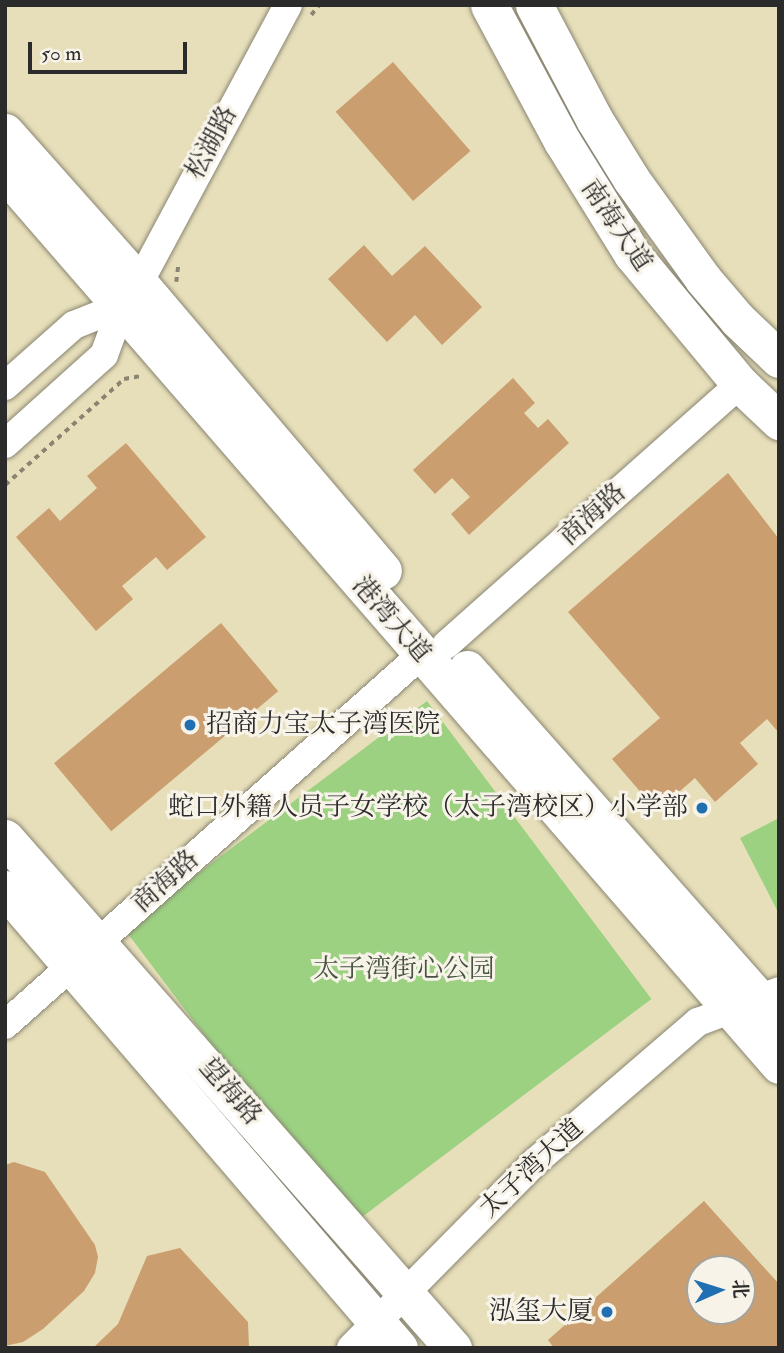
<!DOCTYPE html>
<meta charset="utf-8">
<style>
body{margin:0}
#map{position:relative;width:784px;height:1353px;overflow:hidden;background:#e7dfba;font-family:"IM FELL Double Pica","Noto Serif SC",serif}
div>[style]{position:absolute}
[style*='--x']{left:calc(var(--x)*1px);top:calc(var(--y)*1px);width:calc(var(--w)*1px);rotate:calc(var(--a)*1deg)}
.green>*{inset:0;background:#9cd182;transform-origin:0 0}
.building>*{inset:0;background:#ca9e6f;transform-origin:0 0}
.path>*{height:3.5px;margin-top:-1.75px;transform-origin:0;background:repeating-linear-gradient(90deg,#898572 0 5px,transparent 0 10px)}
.roads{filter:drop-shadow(0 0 2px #898572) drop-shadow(0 0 2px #898572)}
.minor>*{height:28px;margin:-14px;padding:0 14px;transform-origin:14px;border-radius:14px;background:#fff}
.major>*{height:37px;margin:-18.5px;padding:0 18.5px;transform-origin:18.5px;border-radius:18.5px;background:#fff}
.dots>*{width:19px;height:19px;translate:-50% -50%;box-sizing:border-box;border:4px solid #f7f3e8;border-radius:50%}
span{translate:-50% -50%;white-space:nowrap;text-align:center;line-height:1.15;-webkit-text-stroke:6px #f7f3e8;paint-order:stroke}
.street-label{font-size:26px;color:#2b2b2b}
.poi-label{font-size:26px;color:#2b2b2b}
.left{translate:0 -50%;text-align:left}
.right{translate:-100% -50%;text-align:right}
.park-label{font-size:26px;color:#475441}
.frame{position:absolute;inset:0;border:7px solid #2b2b2b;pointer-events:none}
.north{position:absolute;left:686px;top:1255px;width:70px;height:70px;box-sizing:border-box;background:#f7f3e8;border:2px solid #a5a39c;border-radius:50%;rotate:87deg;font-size:19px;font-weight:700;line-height:28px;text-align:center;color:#2b2b2b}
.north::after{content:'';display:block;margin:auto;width:24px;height:32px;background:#1f6fb2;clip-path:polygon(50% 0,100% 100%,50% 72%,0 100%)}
.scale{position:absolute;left:28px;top:42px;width:159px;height:32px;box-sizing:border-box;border:4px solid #2b2b2b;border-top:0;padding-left:9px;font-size:21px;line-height:24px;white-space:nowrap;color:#2b2b2b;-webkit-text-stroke:5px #f7f3e8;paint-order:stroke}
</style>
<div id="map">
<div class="green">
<i style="left:427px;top:701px;width:373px;height:379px;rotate:53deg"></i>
<i style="clip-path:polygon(779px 818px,779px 914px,740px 838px)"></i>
</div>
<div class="building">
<i style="left:393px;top:62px;width:118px;height:76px;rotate:49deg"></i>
<i style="clip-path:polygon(364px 245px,392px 276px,425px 246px,482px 307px,442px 345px,415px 315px,387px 342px,328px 279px)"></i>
<i style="clip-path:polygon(513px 378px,535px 403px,524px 413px,538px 428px,548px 419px,569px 443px,469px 535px,451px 514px,470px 497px,452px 478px,435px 494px,413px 470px)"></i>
<i style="clip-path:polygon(126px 443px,206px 537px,167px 570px,156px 557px,122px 586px,133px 599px,96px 631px,16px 537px,49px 508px,60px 521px,97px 488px,87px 476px)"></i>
<i style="clip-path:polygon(728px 473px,779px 539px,779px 733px,767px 719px,740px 743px,758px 764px,715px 802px,695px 778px,657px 811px,612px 759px,660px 718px,568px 612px)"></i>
<i style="left:221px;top:623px;width:89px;height:218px;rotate:50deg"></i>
<i style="clip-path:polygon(14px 1162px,45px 1172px,95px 1245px,98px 1257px,95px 1273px,84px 1291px,43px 1329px,23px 1342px,5px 1346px,5px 1165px)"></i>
<i style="clip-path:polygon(evenodd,704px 1201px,779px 1284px,779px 1348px,554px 1348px,548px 1340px,704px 1201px,700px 1269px,742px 1269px,742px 1311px,700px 1311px,700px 1269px)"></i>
<i style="clip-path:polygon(180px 1248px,248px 1322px,249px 1348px,93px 1348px,118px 1324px,147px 1256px)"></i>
</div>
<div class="path">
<i style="--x:311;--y:15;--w:13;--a:-51"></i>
<i style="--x:176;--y:282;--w:17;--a:-83"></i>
<i style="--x:5;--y:485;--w:159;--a:-41.7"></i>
<i style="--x:124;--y:379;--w:17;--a:-10"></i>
</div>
<div class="roads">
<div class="minor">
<i style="--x:5;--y:386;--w:92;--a:-41.5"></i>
<i style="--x:74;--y:325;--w:52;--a:-21.6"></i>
<i style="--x:5;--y:444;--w:133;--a:-42"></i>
<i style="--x:104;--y:355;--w:52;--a:-69.8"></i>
<i style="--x:122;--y:306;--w:29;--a:-54"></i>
<i style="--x:139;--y:283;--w:315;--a:-61.8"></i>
<i style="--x:446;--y:645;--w:393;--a:-41.6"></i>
<i style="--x:5;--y:1025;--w:557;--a:-41.65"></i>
<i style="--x:351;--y:1348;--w:262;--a:-45.3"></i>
<i style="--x:535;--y:1162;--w:215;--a:-40.7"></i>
<i style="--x:698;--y:1022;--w:87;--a:-20.9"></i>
</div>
<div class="major">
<i style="--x:489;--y:5;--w:154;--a:61.8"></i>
<i style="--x:562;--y:141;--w:133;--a:58.2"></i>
<i style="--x:632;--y:254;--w:169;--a:50.3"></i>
<i style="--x:740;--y:384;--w:54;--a:43.5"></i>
<i style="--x:534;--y:5;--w:129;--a:62.2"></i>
<i style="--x:594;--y:119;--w:70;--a:58.3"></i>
<i style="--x:631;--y:179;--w:123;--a:54.2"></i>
<i style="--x:703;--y:279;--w:52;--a:49.6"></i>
<i style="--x:737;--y:319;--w:58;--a:43.6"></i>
<i style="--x:5;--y:132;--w:202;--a:48.4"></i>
<i style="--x:139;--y:283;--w:377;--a:49.7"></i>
<i style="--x:5;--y:173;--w:1181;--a:49.05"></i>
<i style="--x:467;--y:669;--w:471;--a:48.5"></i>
<i style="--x:5;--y:838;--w:679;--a:48.7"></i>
<i style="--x:5;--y:889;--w:605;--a:49.36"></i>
</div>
</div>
<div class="dots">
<i style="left:190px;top:725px;background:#1f6fb2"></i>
<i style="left:702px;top:808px;background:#1f6fb2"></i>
<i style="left:607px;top:1312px;background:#1f6fb2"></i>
</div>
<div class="street-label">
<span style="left:212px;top:143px;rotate:-62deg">松湖路</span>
<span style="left:616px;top:226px;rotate:56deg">南海大道</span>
<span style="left:593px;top:515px;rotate:-42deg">商海路</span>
<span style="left:391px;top:620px;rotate:49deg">港湾大道</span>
<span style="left:166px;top:882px;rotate:-42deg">商海路</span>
<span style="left:230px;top:1092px;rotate:49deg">望海路</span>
<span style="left:532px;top:1169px;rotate:-43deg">太子湾大道</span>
</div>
<div class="poi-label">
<span class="left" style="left:206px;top:725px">招商力宝太子湾医院</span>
<span class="right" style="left:688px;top:808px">蛇口外籍人员子女学校（太子湾校区）小学部</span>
<span class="right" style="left:593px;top:1312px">泓玺大厦</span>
</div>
<div class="park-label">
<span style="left:404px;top:970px">太子湾街心公园</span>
</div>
<div class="frame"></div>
<div class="north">北</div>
<div class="scale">50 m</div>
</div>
